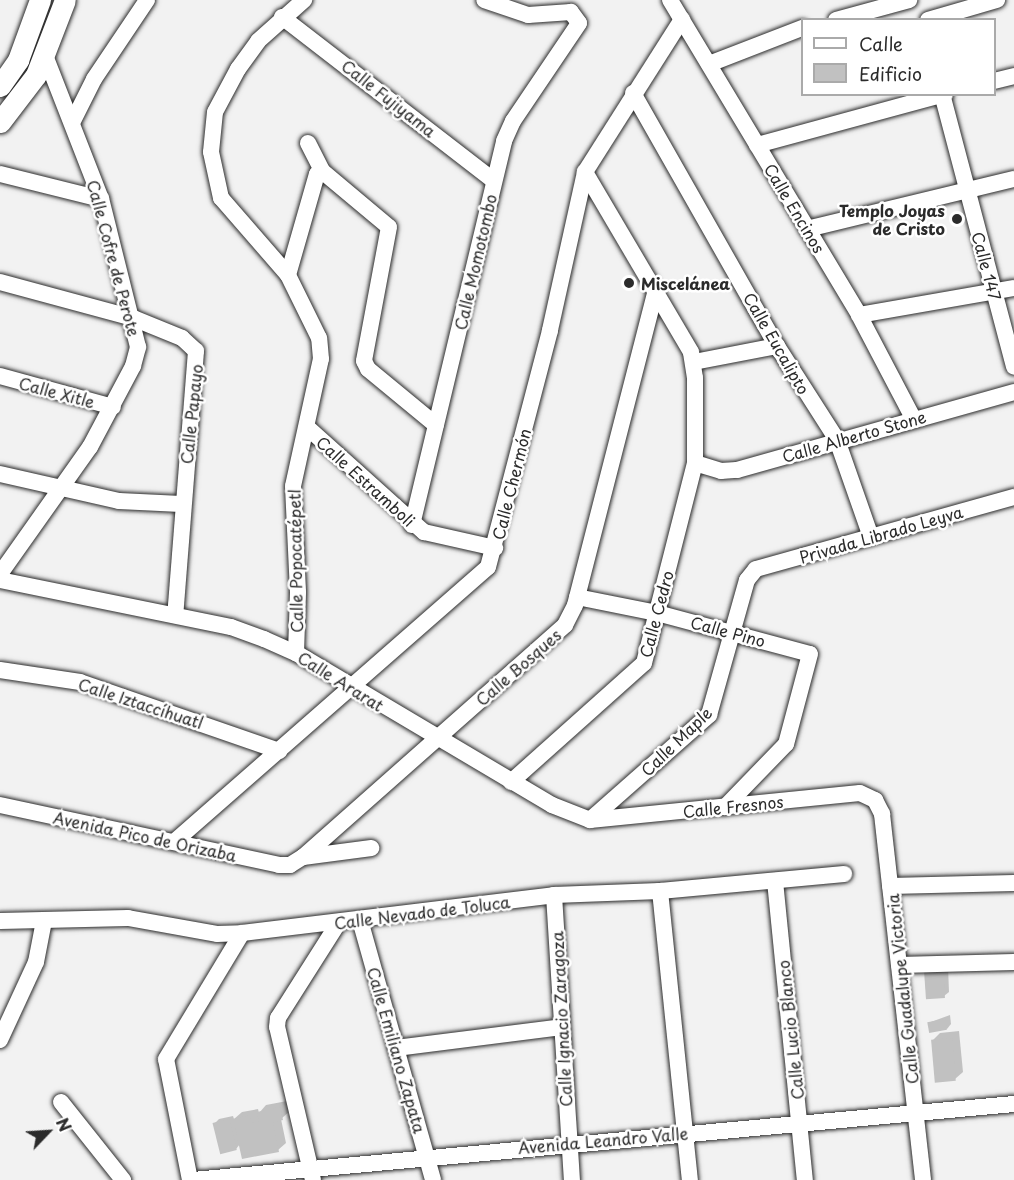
<!DOCTYPE html>
<meta charset="utf-8">
<style>
body{margin:0}
#map{position:relative;width:1014px;height:1180px;overflow:hidden;background:#f2f2f2;font-family:"Playpen Sans",sans-serif}
div>[style]{position:absolute}
[style*='--x']{left:calc(var(--x)*1px);top:calc(var(--y)*1px);width:calc(var(--w)*1px);rotate:calc(var(--a)*1deg)}
.shadow>*{inset:0;background:#0003}
.building>*{inset:0;background:#c1c1c1;transform-origin:0 0}
.roads{filter:drop-shadow(0 0 2px #2b2b2b) drop-shadow(0 0 2px #2b2b2b)}
.minor>*{height:16px;margin:-8px;padding:0 8px;transform-origin:8px;border-radius:8px;background:#fff}
.major>*{height:21px;margin:-10.5px;padding:0 10.5px;transform-origin:10.5px;border-radius:10.5px;background:#fff}
.dots>*{width:16px;height:16px;translate:-50% -50%;box-sizing:border-box;border:3px solid #fff;border-radius:50%}
span{translate:-50% -50%;white-space:nowrap;text-align:center;line-height:1.15;-webkit-text-stroke:5px #fff;paint-order:stroke}
.street-label{font-size:16px;color:#2b2b2b}
.poi-label{font-size:16px;color:#2b2b2b;font-weight:700}
.right{translate:-100% -50%;text-align:right}
.left{translate:0 -50%;text-align:left}
.legend{position:absolute;left:801px;top:18px;width:195px;height:78px;box-sizing:border-box;background:#fff;border:2px solid #aaa;margin:0;padding:8px 10px;list-style:none;font-size:18px;color:#2b2b2b}
.legend li{display:flex;align-items:center;gap:12px;height:30px}
.legend b{width:30px;border:2px solid #aaa}
.north{position:absolute;left:18px;top:1102px;width:60px;height:60px;-webkit-text-stroke:4px #fff;paint-order:stroke;rotate:65deg;font-size:16px;font-weight:700;line-height:24px;text-align:center;color:#2b2b2b}
.north::after{content:'';display:block;margin:auto;width:21px;height:27px;background:#2b2b2b;clip-path:polygon(50% 0,100% 100%,50% 72%,0 100%)}
</style>
<div id="map">
<div class="shadow">
<i style="clip-path:polygon(948px 966px,949px 992px,944px 996px,926px 971px)"></i>
<i style="clip-path:polygon(950px 1015px,951px 1024px,947px 1029px,928px 1023px)"></i>
<i style="clip-path:polygon(959px 1031px,963px 1072px,955px 1079px,932px 1041px,940px 1033px)"></i>
<i style="clip-path:polygon(287px 1101px,290px 1111px,281px 1119px,286px 1143px,278px 1150px,240px 1144px,236px 1149px,214px 1124px,219px 1119px,233px 1116px,234px 1119px,242px 1112px,258px 1109px,259px 1113px,266px 1105px)"></i>
</div>
<div class="building">
<i style="left:943px;top:970px;width:28px;height:19px;rotate:86deg"></i>
<i style="left:945px;top:1019px;width:11px;height:18px;rotate:80deg"></i>
<i style="left:952px;top:1038px;width:43px;height:21px;rotate:85deg"></i>
<i style="clip-path:polygon(280px 1107px,283px 1120px,273px 1122px,279px 1152px,242px 1159px,233px 1119px,250px 1115px,252px 1123px,259px 1122px,257px 1112px)"></i>
<i style="left:229px;top:1119px;width:32px;height:17px;rotate:76deg"></i>
</div>
<div class="roads">
<div class="minor">
<i style="--x:670;--y:0;--w:367;--a:59"></i>
<i style="--x:859;--y:315;--w:116;--a:62.3"></i>
<i style="--x:282;--y:17;--w:268;--a:37.7"></i>
<i style="--x:836;--y:20;--w:76;--a:-15.3"></i>
<i style="--x:928;--y:20;--w:72;--a:-16.2"></i>
<i style="--x:709;--y:64;--w:100;--a:-21.2"></i>
<i style="--x:994;--y:81;--w:21;--a:-14"></i>
<i style="--x:633;--y:93;--w:291;--a:60.4"></i>
<i style="--x:777;--y:346;--w:112;--a:57.4"></i>
<i style="--x:837;--y:440;--w:103;--a:70.7"></i>
<i style="--x:942;--y:94;--w:282;--a:75.2"></i>
<i style="--x:73;--y:121;--w:47;--a:-63.4"></i>
<i style="--x:94;--y:79;--w:95;--a:-56.1"></i>
<i style="--x:308;--y:143;--w:31;--a:63"></i>
<i style="--x:757;--y:145;--w:195;--a:-15.2"></i>
<i style="--x:322;--y:171;--w:87;--a:39.9"></i>
<i style="--x:389;--y:227;--w:136;--a:100.6"></i>
<i style="--x:364;--y:361;--w:9;--a:63"></i>
<i style="--x:368;--y:369;--w:88;--a:39.5"></i>
<i style="--x:0;--y:174;--w:104;--a:13.9"></i>
<i style="--x:807;--y:229;--w:213;--a:-13.6"></i>
<i style="--x:288;--y:275;--w:105;--a:-74"></i>
<i style="--x:317;--y:174;--w:6;--a:-31"></i>
<i style="--x:0;--y:282;--w:138;--a:15.1"></i>
<i style="--x:133;--y:318;--w:53;--a:22.2"></i>
<i style="--x:182;--y:338;--w:19;--a:43"></i>
<i style="--x:196;--y:351;--w:265;--a:94.5"></i>
<i style="--x:859;--y:315;--w:157;--a:-9.9"></i>
<i style="--x:694;--y:362;--w:85;--a:-10.9"></i>
<i style="--x:0;--y:376;--w:117;--a:15.3"></i>
<i style="--x:308;--y:428;--w:156;--a:41.9"></i>
<i style="--x:424;--y:532;--w:73;--a:12.7"></i>
<i style="--x:695;--y:463;--w:27;--a:17"></i>
<i style="--x:721;--y:471;--w:16;--a:-4"></i>
<i style="--x:737;--y:470;--w:288;--a:-15.7"></i>
<i style="--x:0;--y:474;--w:122;--a:12.8"></i>
<i style="--x:119;--y:501;--w:62;--a:2.8"></i>
<i style="--x:412;--y:525;--w:395;--a:-76.5"></i>
<i style="--x:504;--y:141;--w:22;--a:-66"></i>
<i style="--x:513;--y:121;--w:118;--a:-56"></i>
<i style="--x:579;--y:23;--w:14;--a:-126"></i>
<i style="--x:571;--y:12;--w:43;--a:176"></i>
<i style="--x:528;--y:15;--w:46;--a:-161.2"></i>
<i style="--x:0;--y:574;--w:156;--a:-54.7"></i>
<i style="--x:90;--y:447;--w:92;--a:-62"></i>
<i style="--x:133;--y:366;--w:20;--a:-75"></i>
<i style="--x:138;--y:347;--w:153;--a:-104"></i>
<i style="--x:101;--y:199;--w:155;--a:-111.3"></i>
<i style="--x:0;--y:580;--w:236;--a:11.5"></i>
<i style="--x:231;--y:627;--w:35;--a:20"></i>
<i style="--x:264;--y:639;--w:35;--a:24"></i>
<i style="--x:296;--y:653;--w:298;--a:30.7"></i>
<i style="--x:552;--y:805;--w:41;--a:21.5"></i>
<i style="--x:590;--y:820;--w:271;--a:-5.7"></i>
<i style="--x:860;--y:793;--w:17;--a:25"></i>
<i style="--x:875;--y:800;--w:16;--a:63"></i>
<i style="--x:882;--y:814;--w:368;--a:83.6"></i>
<i style="--x:577;--y:597;--w:82;--a:11.3"></i>
<i style="--x:657;--y:613;--w:158;--a:15"></i>
<i style="--x:810;--y:654;--w:93;--a:104.9"></i>
<i style="--x:786;--y:744;--w:88;--a:134.1"></i>
<i style="--x:296;--y:653;--w:61;--a:-88.1"></i>
<i style="--x:298;--y:592;--w:106;--a:-92.7"></i>
<i style="--x:293;--y:486;--w:130;--a:-77.6"></i>
<i style="--x:321;--y:359;--w:21;--a:-95"></i>
<i style="--x:319;--y:338;--w:70;--a:-116.2"></i>
<i style="--x:288;--y:275;--w:102;--a:-131"></i>
<i style="--x:221;--y:198;--w:47;--a:-102.3"></i>
<i style="--x:211;--y:152;--w:40;--a:-84.3"></i>
<i style="--x:215;--y:112;--w:49;--a:-61.9"></i>
<i style="--x:238;--y:69;--w:34;--a:-54"></i>
<i style="--x:258;--y:41;--w:62;--a:-41.7"></i>
<i style="--x:0;--y:670;--w:81;--a:8.5"></i>
<i style="--x:80;--y:682;--w:211;--a:19.1"></i>
<i style="--x:511;--y:782;--w:178;--a:-41.8"></i>
<i style="--x:644;--y:663;--w:206;--a:-75.7"></i>
<i style="--x:695;--y:463;--w:85;--a:-90"></i>
<i style="--x:695;--y:378;--w:26;--a:-99"></i>
<i style="--x:691;--y:352;--w:209;--a:-120.5"></i>
<i style="--x:0;--y:805;--w:285;--a:12.1"></i>
<i style="--x:279;--y:865;--w:11;--a:0"></i>
<i style="--x:290;--y:865;--w:15;--a:-32"></i>
<i style="--x:303;--y:857;--w:350;--a:-41.5"></i>
<i style="--x:565;--y:625;--w:22;--a:-63"></i>
<i style="--x:575;--y:605;--w:325;--a:-75.6"></i>
<i style="--x:590;--y:820;--w:159;--a:-41.4"></i>
<i style="--x:709;--y:715;--w:140;--a:-74.3"></i>
<i style="--x:747;--y:580;--w:14;--a:-51"></i>
<i style="--x:756;--y:569;--w:268;--a:-15.6"></i>
<i style="--x:174;--y:842;--w:417;--a:-41.2"></i>
<i style="--x:488;--y:567;--w:245;--a:-75.3"></i>
<i style="--x:550;--y:330;--w:162;--a:-77.5"></i>
<i style="--x:585;--y:172;--w:181;--a:-57.6"></i>
<i style="--x:303;--y:857;--w:69;--a:-7.5"></i>
<i style="--x:775;--y:881;--w:301;--a:84.3"></i>
<i style="--x:890;--y:886;--w:124;--a:-1.4"></i>
<i style="--x:660;--y:891;--w:291;--a:84.1"></i>
<i style="--x:554;--y:895;--w:286;--a:86.4"></i>
<i style="--x:360;--y:920;--w:270;--a:74.3"></i>
<i style="--x:0;--y:921;--w:128;--a:-1.3"></i>
<i style="--x:128;--y:918;--w:90;--a:10.2"></i>
<i style="--x:217;--y:934;--w:25;--a:-2"></i>
<i style="--x:242;--y:933;--w:314;--a:-6.9"></i>
<i style="--x:554;--y:895;--w:106;--a:-2.2"></i>
<i style="--x:660;--y:891;--w:185;--a:-5.3"></i>
<i style="--x:899;--y:965;--w:115;--a:-1.5"></i>
<i style="--x:0;--y:1040;--w:86;--a:-65.2"></i>
<i style="--x:36;--y:962;--w:42;--a:-79"></i>
<i style="--x:396;--y:1048;--w:167;--a:-7.2"></i>
<i style="--x:61;--y:1102;--w:100;--a:51.5"></i>
<i style="--x:190;--y:1180;--w:123;--a:-101.2"></i>
<i style="--x:166;--y:1059;--w:147;--a:-58.9"></i>
<i style="--x:193;--y:1180;--w:825;--a:-5.29"></i>
<i style="--x:313;--y:1180;--w:157;--a:-103.2"></i>
<i style="--x:277;--y:1027;--w:9;--a:-84"></i>
<i style="--x:278;--y:1018;--w:114;--a:-57.6"></i>
</div>
<div class="major">
<i style="--x:0;--y:86;--w:32;--a:-55"></i>
<i style="--x:18;--y:60;--w:64;--a:-69.9"></i>
<i style="--x:0;--y:122;--w:59;--a:-52.5"></i>
<i style="--x:36;--y:75;--w:80;--a:-68.9"></i>
</div>
</div>
<div class="dots">
<i style="left:957px;top:219px;background:#2b2b2b"></i>
<i style="left:629px;top:283px;background:#2b2b2b"></i>
</div>
<div class="street-label">
<span style="left:389px;top:98px;rotate:38deg">Calle Fujiyama</span>
<span style="left:795px;top:208px;rotate:59deg">Calle Encinos</span>
<span style="left:114px;top:258px;rotate:75deg">Calle Cofre de Perote</span>
<span style="left:475px;top:262px;rotate:-77deg">Calle Momotombo</span>
<span style="left:987px;top:266px;rotate:75deg">Calle 147</span>
<span style="left:777px;top:343px;rotate:60deg">Calle Eucalipto</span>
<span style="left:57px;top:392px;rotate:15deg">Calle Xitle</span>
<span style="left:191px;top:414px;rotate:-84deg">Calle Papayo</span>
<span style="left:854px;top:436px;rotate:-16deg">Calle Alberto Stone</span>
<span style="left:366px;top:481px;rotate:42deg">Calle Estramboli</span>
<span style="left:511px;top:484px;rotate:-76deg">Calle Chermón</span>
<span style="left:881px;top:534px;rotate:-16deg">Privada Librado Leyva</span>
<span style="left:295px;top:561px;rotate:-91deg">Calle Popocatépetl</span>
<span style="left:656px;top:614px;rotate:-75deg">Calle Cedro</span>
<span style="left:728px;top:631px;rotate:15deg">Calle Pino</span>
<span style="left:518px;top:667px;rotate:-41deg">Calle Bosques</span>
<span style="left:341px;top:681px;rotate:32deg">Calle Ararat</span>
<span style="left:141px;top:703px;rotate:18deg">Calle Iztaccíhuatl</span>
<span style="left:676px;top:741px;rotate:-44deg">Calle Maple</span>
<span style="left:733px;top:806px;rotate:-6deg">Calle Fresnos</span>
<span style="left:145px;top:836px;rotate:12deg">Avenida Pico de Orizaba</span>
<span style="left:422px;top:912px;rotate:-7deg">Calle Nevado de Toluca</span>
<span style="left:902px;top:989px;rotate:-96deg">Calle Guadalupe Victoria</span>
<span style="left:561px;top:1019px;rotate:-93deg">Calle Ignacio Zaragoza</span>
<span style="left:790px;top:1030px;rotate:-96deg">Calle Lucio Blanco</span>
<span style="left:397px;top:1050px;rotate:74deg">Calle Emiliano Zapata</span>
<span style="left:603px;top:1140px;rotate:-5deg">Avenida Leandro Valle</span>
</div>
<div class="poi-label">
<span class="right" style="left:945px;top:219px">Templo Joyas<br>de Cristo</span>
<span class="left" style="left:641px;top:283px">Miscelánea</span>
</div>
<ul class="legend">
<li><b style="height:8px;background:#fff"></b>Calle</li>
<li><b style="height:16px;background:#c1c1c1"></b>Edificio</li>
</ul>
<div class="north">N</div>
</div>
